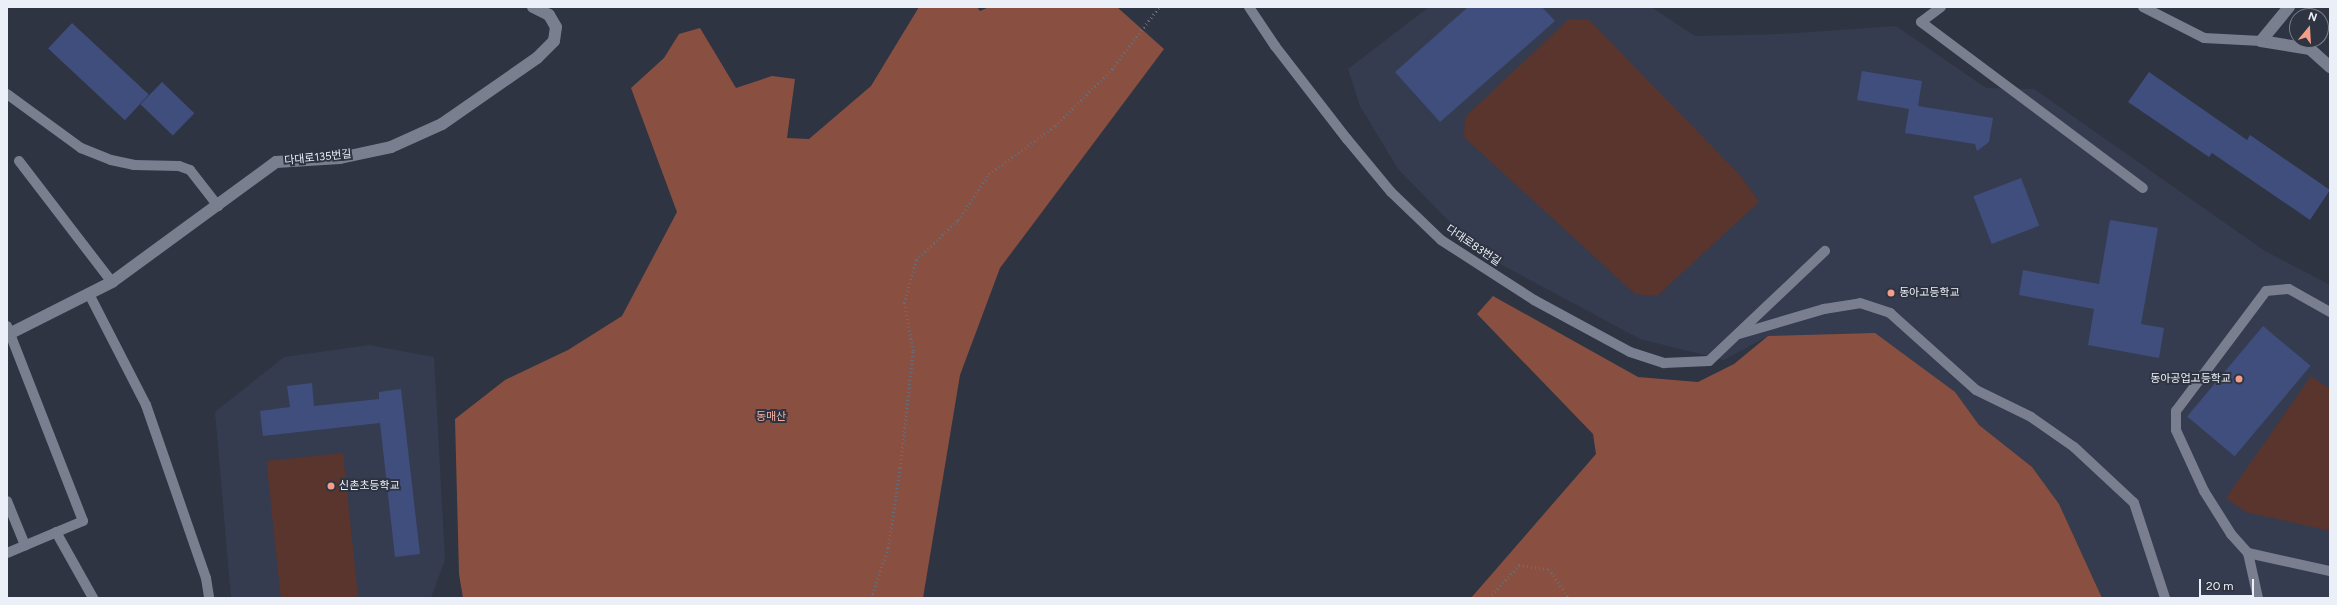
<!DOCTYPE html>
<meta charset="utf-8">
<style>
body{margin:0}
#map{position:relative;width:2337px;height:605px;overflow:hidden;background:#2e3441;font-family:Figtree,"Noto Sans KR",sans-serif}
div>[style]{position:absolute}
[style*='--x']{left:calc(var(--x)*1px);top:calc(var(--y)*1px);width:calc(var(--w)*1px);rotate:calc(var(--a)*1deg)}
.built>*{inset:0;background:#353c4f}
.green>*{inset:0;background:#59352d;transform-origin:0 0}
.forest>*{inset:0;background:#895042}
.building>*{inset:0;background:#3f4e7d;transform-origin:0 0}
.path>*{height:2.5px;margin-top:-1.25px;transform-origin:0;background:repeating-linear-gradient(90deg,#676c78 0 1px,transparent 0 4px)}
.service>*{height:10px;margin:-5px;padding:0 5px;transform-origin:5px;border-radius:5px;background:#797f8f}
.minor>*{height:12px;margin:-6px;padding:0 6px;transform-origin:6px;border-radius:6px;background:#797f8f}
.dots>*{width:11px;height:11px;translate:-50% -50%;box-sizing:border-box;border:2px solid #2e3441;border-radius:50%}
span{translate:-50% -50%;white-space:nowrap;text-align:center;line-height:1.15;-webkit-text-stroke:4px #2e3441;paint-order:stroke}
.street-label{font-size:11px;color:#ebeff8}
.poi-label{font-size:11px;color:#ebeff8}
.left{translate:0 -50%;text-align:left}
.right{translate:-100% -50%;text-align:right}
.park-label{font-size:11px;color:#f8b09e}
.frame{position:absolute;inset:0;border:8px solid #ebeff8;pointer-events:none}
.north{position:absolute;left:2289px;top:8px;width:40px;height:40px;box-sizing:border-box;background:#2e3441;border:1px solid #7a7f8a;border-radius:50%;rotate:18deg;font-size:11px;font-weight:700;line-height:16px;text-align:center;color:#ebeff8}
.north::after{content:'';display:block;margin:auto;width:14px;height:18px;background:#f49e89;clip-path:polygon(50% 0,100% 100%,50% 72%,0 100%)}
.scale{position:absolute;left:2199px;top:579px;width:55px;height:18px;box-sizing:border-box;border:2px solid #ebeff8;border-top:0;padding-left:5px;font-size:12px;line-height:14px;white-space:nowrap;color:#ebeff8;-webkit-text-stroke:3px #2e3441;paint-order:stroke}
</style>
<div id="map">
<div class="built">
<i style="clip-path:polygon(1429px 7px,1651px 7px,1695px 36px,1782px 34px,1896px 26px,1986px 88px,2034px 89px,2265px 251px,2330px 285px,2330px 598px,2102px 598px,2059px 504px,2032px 467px,1979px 425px,1955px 392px,1768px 336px,1724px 360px,1640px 339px,1480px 253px,1398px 169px,1360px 106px,1348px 69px)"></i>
<i style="clip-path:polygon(369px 345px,434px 357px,445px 560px,431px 598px,231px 598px,215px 412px,284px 357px)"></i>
</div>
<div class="green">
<i style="clip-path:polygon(1569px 19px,1589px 20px,1740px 175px,1759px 202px,1657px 296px,1635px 294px,1464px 137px,1465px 117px)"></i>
<i style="clip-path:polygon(2311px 376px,2330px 389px,2330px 531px,2246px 512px,2226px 498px)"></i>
<i style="left:343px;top:453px;width:146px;height:77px;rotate:84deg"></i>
</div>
<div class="forest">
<i style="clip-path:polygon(919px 7px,977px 7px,980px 11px,989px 7px,1117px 7px,1164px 49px,1000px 268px,960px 375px,923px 598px,463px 598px,459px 574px,455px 419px,505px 380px,568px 350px,622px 316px,677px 212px,631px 88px,664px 58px,679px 34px,700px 28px,736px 88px,772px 76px,795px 79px,787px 138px,809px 139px,871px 86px)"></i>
<i style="clip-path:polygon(1493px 296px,1638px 377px,1698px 382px,1734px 364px,1768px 336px,1875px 333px,1955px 392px,1979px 425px,2032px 467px,2059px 504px,2102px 598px,1471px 598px,1596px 454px,1593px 434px,1477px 314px)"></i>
</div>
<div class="building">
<i style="clip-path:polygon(1468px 7px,1542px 7px,1555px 21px,1440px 122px,1395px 72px)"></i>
<i style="left:72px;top:23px;width:105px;height:35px;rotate:43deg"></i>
<i style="clip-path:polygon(1862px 71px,1922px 81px,1918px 106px,1993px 118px,1989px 142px,1977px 151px,1975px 144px,1905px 133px,1909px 109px,1857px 100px)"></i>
<i style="clip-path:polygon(2149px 72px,2247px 140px,2250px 135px,2330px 190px,2310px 220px,2212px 153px,2209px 157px,2128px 102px)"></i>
<i style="left:162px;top:82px;width:45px;height:31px;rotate:44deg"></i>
<i style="left:2021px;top:178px;width:51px;height:51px;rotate:69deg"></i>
<i style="clip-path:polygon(2110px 220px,2158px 228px,2141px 324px,2164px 328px,2159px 358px,2088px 345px,2094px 309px,2019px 295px,2023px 270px,2099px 284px)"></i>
<i style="left:2263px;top:326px;width:62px;height:118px;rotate:40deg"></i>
<i style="clip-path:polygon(312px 383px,314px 406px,379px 399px,379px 392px,401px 389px,420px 554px,395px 557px,380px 423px,263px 436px,260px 411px,290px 407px,287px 386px)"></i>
</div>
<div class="path">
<i style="--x:871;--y:598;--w:53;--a:-71.2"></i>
<i style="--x:888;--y:548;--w:81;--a:-81.5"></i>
<i style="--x:900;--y:468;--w:118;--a:-83.7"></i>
<i style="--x:913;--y:351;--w:49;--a:-100.6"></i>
<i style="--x:904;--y:303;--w:45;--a:-74.4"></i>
<i style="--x:916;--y:260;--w:58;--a:-43.6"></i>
<i style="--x:958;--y:220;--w:55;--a:-56"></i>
<i style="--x:989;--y:174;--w:82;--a:-36"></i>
<i style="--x:1055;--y:126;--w:81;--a:-45"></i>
<i style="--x:1112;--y:69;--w:78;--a:-52.8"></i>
<i style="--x:1489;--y:598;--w:45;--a:-47.7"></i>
<i style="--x:1519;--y:565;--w:30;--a:8"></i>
<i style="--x:1549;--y:569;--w:35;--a:55"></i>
</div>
<div class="service">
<i style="--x:1249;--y:7;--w:47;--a:56.3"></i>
<i style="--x:1275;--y:46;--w:118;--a:52.3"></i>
<i style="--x:1347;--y:139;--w:69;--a:50.3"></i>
<i style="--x:1391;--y:192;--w:69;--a:43.8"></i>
<i style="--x:1441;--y:240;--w:111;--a:32.8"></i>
<i style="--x:1534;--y:300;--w:109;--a:28.4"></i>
<i style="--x:1630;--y:352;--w:36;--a:18"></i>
<i style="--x:1664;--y:363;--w:45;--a:-2.5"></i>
<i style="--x:1709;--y:361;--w:160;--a:-43.5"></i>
<i style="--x:1941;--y:7;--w:25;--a:143"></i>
<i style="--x:1921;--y:22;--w:277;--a:36.8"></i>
<i style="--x:2143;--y:7;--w:68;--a:26.9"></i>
<i style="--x:2204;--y:38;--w:57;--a:3"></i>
<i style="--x:7;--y:94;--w:92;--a:36.1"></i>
<i style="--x:81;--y:148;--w:32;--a:22"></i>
<i style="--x:111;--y:160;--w:24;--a:12"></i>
<i style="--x:134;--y:165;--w:45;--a:1.3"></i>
<i style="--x:179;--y:166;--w:12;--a:20"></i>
<i style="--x:190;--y:170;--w:46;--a:52.1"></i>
<i style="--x:19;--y:161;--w:153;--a:52.5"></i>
<i style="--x:89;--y:294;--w:125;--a:62.8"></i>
<i style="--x:146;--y:405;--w:183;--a:70.9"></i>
<i style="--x:206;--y:578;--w:20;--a:81"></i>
<i style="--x:7;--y:326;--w:209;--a:68.7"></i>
<i style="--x:83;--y:521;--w:82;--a:157.2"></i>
<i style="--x:1739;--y:334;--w:89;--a:-16.4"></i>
<i style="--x:1824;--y:309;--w:36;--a:-9"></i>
<i style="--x:1860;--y:303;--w:32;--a:18"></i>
<i style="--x:1890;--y:313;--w:115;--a:41.8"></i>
<i style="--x:1976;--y:390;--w:61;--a:26.1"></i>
<i style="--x:2031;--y:417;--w:52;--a:34.9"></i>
<i style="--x:2074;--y:447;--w:82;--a:43"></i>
<i style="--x:2134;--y:503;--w:100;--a:71.9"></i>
<i style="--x:7;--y:501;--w:48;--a:67.8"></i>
<i style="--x:56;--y:532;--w:76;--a:60.7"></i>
<i style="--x:2248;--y:553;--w:84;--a:12.4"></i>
<i style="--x:2258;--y:598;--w:46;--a:-102.5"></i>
<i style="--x:2248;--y:553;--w:25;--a:-132"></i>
<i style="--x:2231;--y:534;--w:51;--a:-122.1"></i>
<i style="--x:2204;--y:491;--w:67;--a:-114.7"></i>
<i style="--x:2176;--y:430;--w:19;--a:-90"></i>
<i style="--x:2176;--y:411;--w:150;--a:-53.1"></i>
<i style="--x:2266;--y:291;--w:23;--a:-5"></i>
<i style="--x:2289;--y:289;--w:47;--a:29.3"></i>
</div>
<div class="minor">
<i style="--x:2261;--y:41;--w:50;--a:9.3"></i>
<i style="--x:2310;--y:49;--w:27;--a:42"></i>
<i style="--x:2261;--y:41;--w:44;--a:-50.5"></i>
<i style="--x:7;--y:335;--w:118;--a:-26.8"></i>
<i style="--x:112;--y:282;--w:203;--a:-36.2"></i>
<i style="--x:276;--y:162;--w:64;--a:-3.6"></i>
<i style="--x:340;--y:158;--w:52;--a:-12.2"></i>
<i style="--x:391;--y:147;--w:56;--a:-24.3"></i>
<i style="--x:442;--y:124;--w:116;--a:-34.8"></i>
<i style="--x:537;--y:58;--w:24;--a:-45"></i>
<i style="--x:554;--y:41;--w:14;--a:-82"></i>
<i style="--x:556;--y:27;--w:14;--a:-120"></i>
<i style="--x:549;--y:15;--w:18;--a:-153"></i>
</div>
<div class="dots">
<i style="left:1891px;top:293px;background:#f49e89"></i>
<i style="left:2239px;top:379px;background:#f49e89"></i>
<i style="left:331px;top:486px;background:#f49e89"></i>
</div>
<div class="street-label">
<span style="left:318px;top:158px;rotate:-6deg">다대로135번길</span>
<span style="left:1473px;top:246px;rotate:34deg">다대로83번길</span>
</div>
<div class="poi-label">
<span class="left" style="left:1899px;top:293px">동아고등학교</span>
<span class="right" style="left:2231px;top:379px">동아공업고등학교</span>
<span class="left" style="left:339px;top:486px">신촌초등학교</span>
</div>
<div class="park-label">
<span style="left:771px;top:417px">동매산</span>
</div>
<div class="frame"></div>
<div class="north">N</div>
<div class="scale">20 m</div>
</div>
